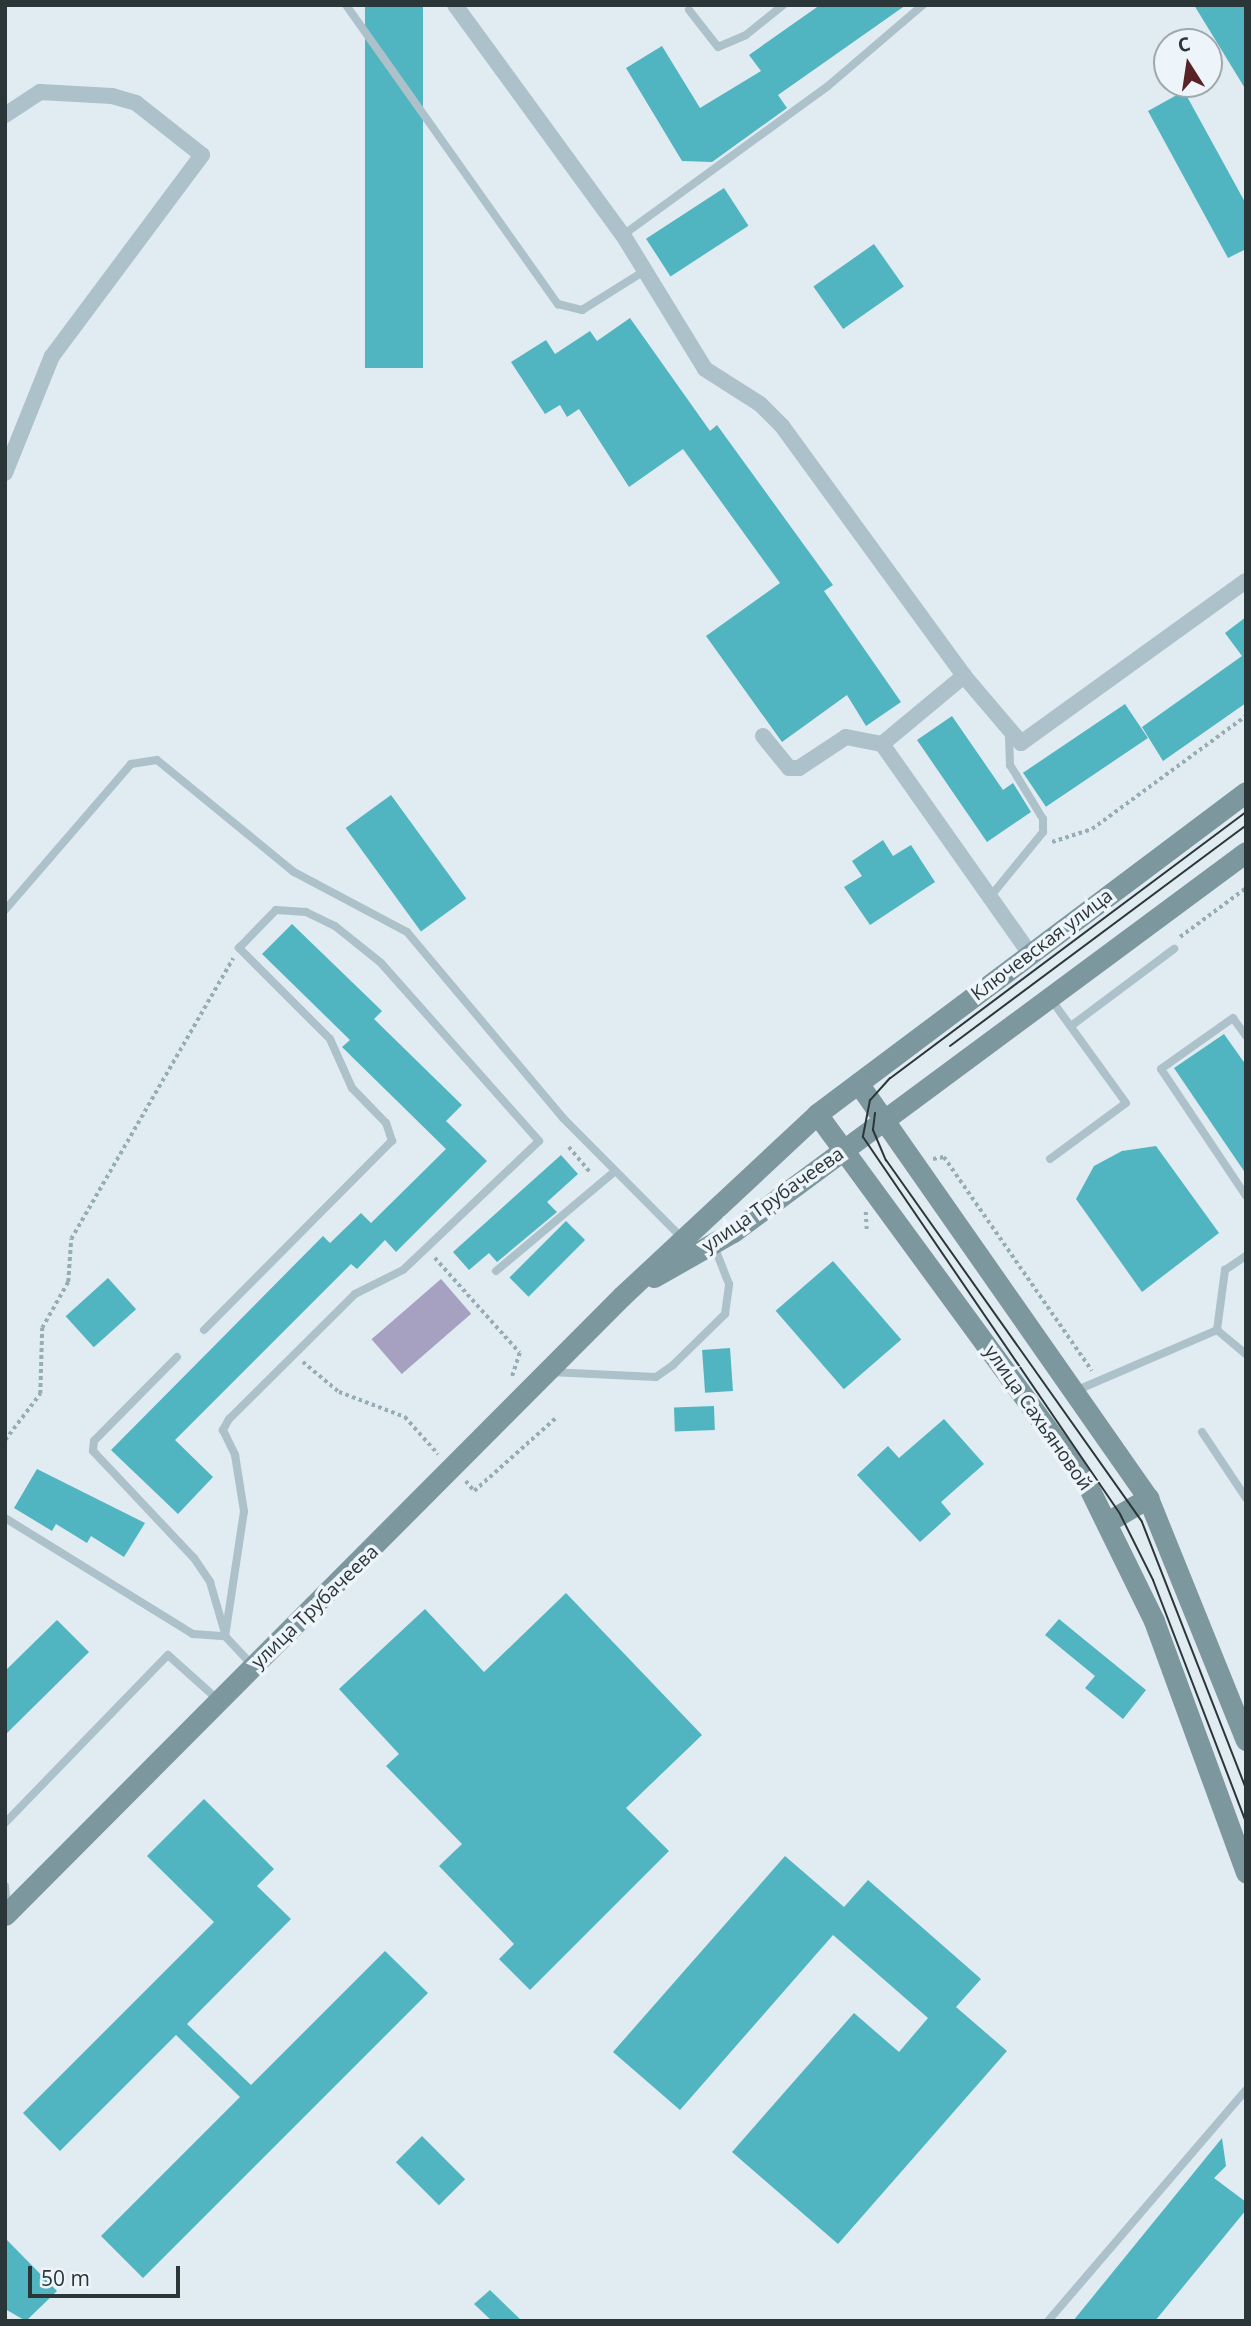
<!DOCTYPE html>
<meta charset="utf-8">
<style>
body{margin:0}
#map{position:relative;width:1251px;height:2326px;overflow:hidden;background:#e0ebf2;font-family:"Open Sans",sans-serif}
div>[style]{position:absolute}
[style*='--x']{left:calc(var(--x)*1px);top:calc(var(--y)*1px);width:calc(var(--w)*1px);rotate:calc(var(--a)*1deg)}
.green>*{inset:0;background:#a6a0c1;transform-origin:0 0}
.building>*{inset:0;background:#50b5c0;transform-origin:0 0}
.path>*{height:3.5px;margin-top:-1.75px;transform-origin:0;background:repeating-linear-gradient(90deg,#96adb6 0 3.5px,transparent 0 7px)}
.lane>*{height:8px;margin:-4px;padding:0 4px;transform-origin:4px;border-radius:4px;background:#acc1ca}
.street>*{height:16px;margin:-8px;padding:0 8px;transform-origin:8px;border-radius:8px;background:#acc1ca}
.secondary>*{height:21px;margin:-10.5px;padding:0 10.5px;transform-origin:10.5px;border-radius:10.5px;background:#7d979e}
.tram>*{height:2px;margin:-1px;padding:0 1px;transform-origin:1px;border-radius:1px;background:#2b3639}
span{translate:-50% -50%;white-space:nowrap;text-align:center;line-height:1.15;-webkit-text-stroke:7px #edf4fa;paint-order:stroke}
.street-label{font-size:19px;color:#2b3639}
.frame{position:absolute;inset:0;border:7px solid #2b3639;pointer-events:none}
.north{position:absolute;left:1153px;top:28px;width:70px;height:70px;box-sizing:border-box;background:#edf4fa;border:2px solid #9fa8ad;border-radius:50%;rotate:348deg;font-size:19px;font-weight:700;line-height:28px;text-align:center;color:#2b3639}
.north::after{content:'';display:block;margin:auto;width:24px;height:32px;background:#592226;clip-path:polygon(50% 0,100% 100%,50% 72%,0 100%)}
.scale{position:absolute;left:28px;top:2266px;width:152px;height:32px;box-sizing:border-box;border:4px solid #2b3639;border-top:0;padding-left:9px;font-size:21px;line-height:24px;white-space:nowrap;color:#2b3639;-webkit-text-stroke:5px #edf4fa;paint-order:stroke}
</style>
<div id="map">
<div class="green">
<i style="left:441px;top:1279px;width:46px;height:92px;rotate:49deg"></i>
</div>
<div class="building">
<i style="left:365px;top:5px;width:58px;height:363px"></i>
<i style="clip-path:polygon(820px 5px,906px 5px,778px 95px,787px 108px,712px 162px,682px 161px,626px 68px,662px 46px,700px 108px,761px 71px,749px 55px)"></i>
<i style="clip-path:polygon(1194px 5px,1246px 5px,1246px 90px)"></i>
<i style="clip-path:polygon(1184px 91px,1246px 204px,1246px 249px,1228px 258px,1148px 111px)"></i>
<i style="left:724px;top:188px;width:45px;height:93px;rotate:57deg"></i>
<i style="left:874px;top:244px;width:52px;height:74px;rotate:55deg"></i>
<i style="clip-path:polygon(630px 318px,710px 431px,717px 425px,833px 585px,824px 591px,901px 702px,866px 726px,847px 695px,782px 742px,706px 636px,780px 583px,683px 449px,629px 487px,579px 409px,567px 417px,560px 405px,545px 414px,511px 362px,546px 340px,555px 354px,590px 331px,597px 341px)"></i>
<i style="clip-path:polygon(1246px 617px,1246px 703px,1163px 761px,1142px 727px,1242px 656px,1225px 633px)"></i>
<i style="left:1125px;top:704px;width:41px;height:123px;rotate:56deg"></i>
<i style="clip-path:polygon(952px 716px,1003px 790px,1013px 783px,1031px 812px,987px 842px,917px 740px)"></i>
<i style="left:391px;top:795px;width:128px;height:56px;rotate:54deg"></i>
<i style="clip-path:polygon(883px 840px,893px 856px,911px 845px,935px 882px,870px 925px,844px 887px,862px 876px,852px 861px)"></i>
<i style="clip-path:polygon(292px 924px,382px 1011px,374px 1019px,462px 1105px,446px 1121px,487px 1161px,396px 1252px,385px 1240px,357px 1269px,351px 1264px,175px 1440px,213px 1477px,178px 1514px,111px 1450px,323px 1236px,330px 1243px,361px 1213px,371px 1223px,446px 1149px,342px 1047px,350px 1040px,262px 954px)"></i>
<i style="clip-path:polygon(1224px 1034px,1246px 1065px,1246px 1174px,1174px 1068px)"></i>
<i style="clip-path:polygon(1156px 1146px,1219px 1233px,1142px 1292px,1076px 1199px,1094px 1166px,1122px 1151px)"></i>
<i style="clip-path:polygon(561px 1155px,578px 1174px,547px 1202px,557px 1212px,497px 1262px,489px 1253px,469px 1270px,453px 1252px)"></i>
<i style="left:566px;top:1221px;width:27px;height:80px;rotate:45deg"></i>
<i style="left:833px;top:1261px;width:104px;height:76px;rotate:49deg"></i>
<i style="left:108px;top:1278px;width:42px;height:57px;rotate:48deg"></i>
<i style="left:730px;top:1348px;width:43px;height:28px;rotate:86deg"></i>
<i style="left:714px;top:1406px;width:24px;height:40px;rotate:88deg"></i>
<i style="clip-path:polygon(944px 1419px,984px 1464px,941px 1502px,951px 1514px,920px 1542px,857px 1475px,888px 1446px,899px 1458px)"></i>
<i style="clip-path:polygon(37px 1469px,145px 1523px,124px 1557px,91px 1536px,87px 1543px,56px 1524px,52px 1531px,14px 1508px)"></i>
<i style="clip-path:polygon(566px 1593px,702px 1735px,626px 1808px,669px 1851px,530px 1990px,499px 1959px,514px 1944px,439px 1866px,462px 1844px,386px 1766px,399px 1754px,339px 1689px,425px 1609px,484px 1672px)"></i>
<i style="clip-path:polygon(1059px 1619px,1146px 1690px,1123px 1719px,1085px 1688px,1095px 1676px,1045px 1635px)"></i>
<i style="clip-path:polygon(57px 1620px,89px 1652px,5px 1735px,5px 1671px)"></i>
<i style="clip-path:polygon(204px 1799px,274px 1869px,257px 1886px,291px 1919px,187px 2024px,251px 2085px,385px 1951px,428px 1993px,143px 2278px,101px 2236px,240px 2097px,176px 2035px,60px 2151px,23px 2113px,214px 1922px,147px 1856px)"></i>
<i style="clip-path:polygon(785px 1856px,844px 1907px,868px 1880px,981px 1979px,956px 2007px,1007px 2051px,838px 2244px,732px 2152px,854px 2013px,899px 2052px,928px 2018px,833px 1935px,680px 2110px,613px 2052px)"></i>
<i style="left:422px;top:2136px;width:61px;height:37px;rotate:45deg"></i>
<i style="clip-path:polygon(1222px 2138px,1226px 2166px,1214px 2178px,1246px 2202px,1246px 2210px,1155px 2321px,1073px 2321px)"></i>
<i style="clip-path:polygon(5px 2238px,57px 2291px,26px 2321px,5px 2309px)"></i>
<i style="clip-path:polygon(490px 2290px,522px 2321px,492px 2321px,474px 2304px)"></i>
</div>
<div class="path">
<i style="--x:1052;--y:842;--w:42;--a:-18"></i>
<i style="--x:1092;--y:829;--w:191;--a:-36.3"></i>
<i style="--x:1180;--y:937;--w:82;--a:-36.6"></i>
<i style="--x:569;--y:1147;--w:34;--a:50"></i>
<i style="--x:933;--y:1159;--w:11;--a:-10"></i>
<i style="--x:944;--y:1157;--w:260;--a:55.3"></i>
<i style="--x:866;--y:1212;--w:18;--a:87"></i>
<i style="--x:435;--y:1258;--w:127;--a:48.2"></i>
<i style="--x:520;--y:1353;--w:25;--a:108"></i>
<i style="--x:303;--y:1362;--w:47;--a:39.8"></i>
<i style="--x:339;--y:1392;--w:71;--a:20.7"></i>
<i style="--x:405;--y:1417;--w:50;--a:48.3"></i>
<i style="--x:5;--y:1440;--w:58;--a:-52.7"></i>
<i style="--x:40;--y:1394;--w:66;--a:-88.3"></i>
<i style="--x:42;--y:1328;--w:53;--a:-60.5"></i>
<i style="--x:68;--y:1282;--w:43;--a:-86"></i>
<i style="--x:71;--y:1239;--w:324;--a:-60"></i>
<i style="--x:466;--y:1481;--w:13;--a:51"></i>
<i style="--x:474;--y:1491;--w:111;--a:-41.7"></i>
</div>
<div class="lane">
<i style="--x:346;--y:5;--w:367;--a:54.7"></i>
<i style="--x:558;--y:304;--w:25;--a:14"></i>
<i style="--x:582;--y:310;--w:70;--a:-32.1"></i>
<i style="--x:689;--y:10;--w:47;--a:51.9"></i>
<i style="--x:718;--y:47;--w:30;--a:-23"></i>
<i style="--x:746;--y:35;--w:48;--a:-39"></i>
<i style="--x:623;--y:235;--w:253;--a:-36"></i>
<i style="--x:828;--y:86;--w:125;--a:-40.5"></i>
<i style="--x:990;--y:897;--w:84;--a:-50.8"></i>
<i style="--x:1043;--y:832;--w:13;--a:-90"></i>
<i style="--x:1043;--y:819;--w:63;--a:-121.4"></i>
<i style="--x:1010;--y:765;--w:31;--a:-92"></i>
<i style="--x:5;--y:910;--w:193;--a:-49.2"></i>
<i style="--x:131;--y:764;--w:26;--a:-9"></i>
<i style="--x:157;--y:760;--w:177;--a:39.3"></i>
<i style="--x:294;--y:872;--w:128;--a:28"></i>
<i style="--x:407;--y:932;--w:243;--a:50"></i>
<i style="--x:563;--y:1118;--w:168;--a:45.2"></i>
<i style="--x:1071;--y:1026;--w:129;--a:-36.8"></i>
<i style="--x:1246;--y:1036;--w:22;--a:-126"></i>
<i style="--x:1233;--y:1018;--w:88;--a:144.7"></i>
<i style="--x:1161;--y:1069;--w:153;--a:56.2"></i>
<i style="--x:1050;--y:1159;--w:94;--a:-36.4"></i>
<i style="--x:1126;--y:1103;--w:130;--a:-125.9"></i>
<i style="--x:496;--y:1271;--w:155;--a:-40"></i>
<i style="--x:204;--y:1330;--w:267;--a:-45.2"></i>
<i style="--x:392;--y:1141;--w:19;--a:-108"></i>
<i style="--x:386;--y:1123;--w:49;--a:-134.2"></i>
<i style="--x:352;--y:1088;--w:54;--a:-114.2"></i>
<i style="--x:330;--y:1039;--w:129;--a:-135"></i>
<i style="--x:239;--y:948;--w:53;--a:-45.8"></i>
<i style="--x:276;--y:910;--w:30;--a:4"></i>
<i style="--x:306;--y:912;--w:32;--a:26"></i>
<i style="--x:335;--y:926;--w:59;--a:38.8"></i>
<i style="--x:381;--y:963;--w:238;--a:48.4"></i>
<i style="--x:539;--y:1141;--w:187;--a:136.5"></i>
<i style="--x:403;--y:1270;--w:54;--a:153.4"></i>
<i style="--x:355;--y:1294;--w:177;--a:135.2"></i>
<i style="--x:229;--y:1419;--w:13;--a:119"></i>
<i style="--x:223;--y:1430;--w:28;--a:64"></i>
<i style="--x:235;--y:1455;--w:57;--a:80.9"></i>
<i style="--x:244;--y:1511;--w:126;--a:98.6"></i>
<i style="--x:1217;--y:1330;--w:61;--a:-82.4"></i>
<i style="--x:1225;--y:1270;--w:25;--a:-34"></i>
<i style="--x:177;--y:1357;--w:118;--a:134.7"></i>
<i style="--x:94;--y:1441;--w:10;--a:96"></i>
<i style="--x:93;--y:1451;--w:147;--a:46.7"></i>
<i style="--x:194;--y:1558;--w:29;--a:56"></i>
<i style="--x:210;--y:1582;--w:50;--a:73.7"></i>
<i style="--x:550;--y:1372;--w:106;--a:2.7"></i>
<i style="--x:656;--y:1377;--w:21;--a:-35"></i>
<i style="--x:673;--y:1365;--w:73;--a:-44.4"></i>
<i style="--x:725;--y:1314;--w:30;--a:-82"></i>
<i style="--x:729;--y:1284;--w:41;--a:-111.5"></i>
<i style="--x:1075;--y:1391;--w:155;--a:-23.2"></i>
<i style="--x:1217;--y:1330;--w:38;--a:40"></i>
<i style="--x:1202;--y:1432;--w:79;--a:56.3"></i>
<i style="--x:5;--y:1518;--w:221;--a:31.7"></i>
<i style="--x:193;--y:1634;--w:32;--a:4"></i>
<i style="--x:225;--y:1636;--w:40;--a:47"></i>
<i style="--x:5;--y:1823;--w:234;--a:-45.9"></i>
<i style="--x:168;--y:1655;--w:66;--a:41.9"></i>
<i style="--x:5;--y:1886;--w:21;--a:85"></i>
<i style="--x:1048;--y:2321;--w:304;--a:-49.4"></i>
</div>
<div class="street">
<i style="--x:455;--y:5;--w:285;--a:53.9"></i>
<i style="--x:623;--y:235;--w:157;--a:58.5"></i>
<i style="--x:705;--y:369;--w:65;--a:32.5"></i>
<i style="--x:760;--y:404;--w:31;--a:45"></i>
<i style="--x:782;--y:426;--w:309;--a:53.9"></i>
<i style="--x:964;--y:676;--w:88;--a:49.6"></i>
<i style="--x:1021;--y:743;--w:277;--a:-35.8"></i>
<i style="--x:5;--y:115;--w:42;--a:-33.3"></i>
<i style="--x:40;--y:92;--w:72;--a:3.2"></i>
<i style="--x:112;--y:96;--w:25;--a:16"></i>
<i style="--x:136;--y:103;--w:84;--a:38.2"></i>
<i style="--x:202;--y:155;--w:251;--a:126.7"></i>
<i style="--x:52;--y:356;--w:126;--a:111.9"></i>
<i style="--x:763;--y:736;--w:41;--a:50.9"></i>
<i style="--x:789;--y:768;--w:10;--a:0"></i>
<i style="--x:799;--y:768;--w:56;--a:-33.4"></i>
<i style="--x:846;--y:737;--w:37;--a:11"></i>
<i style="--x:882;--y:744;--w:257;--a:54.8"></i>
<i style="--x:882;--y:744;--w:107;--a:-39.7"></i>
</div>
<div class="secondary">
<i style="--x:858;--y:1083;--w:506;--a:55.05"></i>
<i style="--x:1148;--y:1498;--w:261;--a:68"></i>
<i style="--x:817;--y:1114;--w:456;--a:53.8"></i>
<i style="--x:1086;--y:1482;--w:155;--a:63.9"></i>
<i style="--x:1154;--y:1621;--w:268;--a:69.9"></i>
<i style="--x:654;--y:1277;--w:91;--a:-29.7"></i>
<i style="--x:733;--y:1232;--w:638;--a:-36.53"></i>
<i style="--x:1107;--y:1522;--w:48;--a:-30.3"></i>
<i style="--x:5;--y:1915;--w:874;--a:-45.09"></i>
<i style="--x:622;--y:1296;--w:267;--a:-43"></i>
<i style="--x:817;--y:1114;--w:536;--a:-36.89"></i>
</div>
<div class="tram">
<i style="--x:1246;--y:812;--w:444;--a:143.2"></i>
<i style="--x:890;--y:1078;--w:30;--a:132"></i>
<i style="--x:870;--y:1100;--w:38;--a:101"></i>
<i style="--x:863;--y:1137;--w:456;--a:55.7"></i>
<i style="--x:1120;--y:1514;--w:74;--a:63.4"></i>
<i style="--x:1153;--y:1580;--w:259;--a:69"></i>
<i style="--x:950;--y:1046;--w:369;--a:-36.7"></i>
<i style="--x:875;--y:1113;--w:17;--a:97"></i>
<i style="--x:873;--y:1130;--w:33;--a:67"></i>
<i style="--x:886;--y:1160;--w:443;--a:54.7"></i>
<i style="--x:1142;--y:1522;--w:287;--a:68.7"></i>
</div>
<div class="street-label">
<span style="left:1042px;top:945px;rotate:-37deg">Ключевская улица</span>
<span style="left:773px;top:1200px;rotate:-35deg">улица Трубачеева</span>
<span style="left:1038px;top:1418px;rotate:55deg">улица Сахьяновой</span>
<span style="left:315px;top:1607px;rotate:-44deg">улица Трубачеева</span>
</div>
<div class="frame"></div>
<div class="north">С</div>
<div class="scale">50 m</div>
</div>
